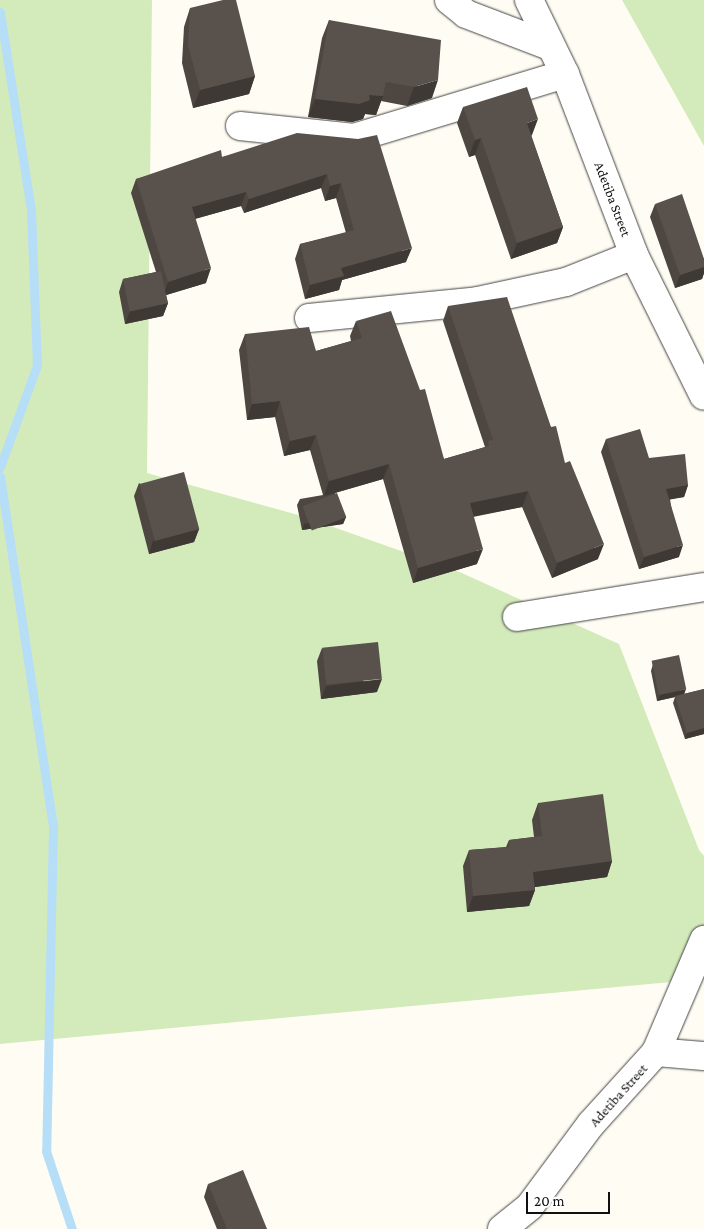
<!DOCTYPE html>
<style>
body{margin:0}
#map{position:relative;width:704px;height:1229px;overflow:hidden;background:#fffdf3;font-family:"Crimson Pro",serif}
div>[style]{position:absolute}
[style*='--x']{left:calc(var(--x)*1px);top:calc(var(--y)*1px);width:calc(var(--w)*1px);rotate:calc(var(--a)*1deg)}
.green>*{inset:0;background:#d3ebbb}
.stream>*{height:9px;margin:-4.5px;padding:0 4.5px;transform-origin:4.5px;border-radius:4.5px;background:#b7def7}
.roads{filter:drop-shadow(0 0 1px #434343) drop-shadow(0 0 1px #434343)}
.minor>*{height:28px;margin:-14px;padding:0 14px;transform-origin:14px;border-radius:14px;background:#fff}
.tertiary>*{height:28px;margin:-14px;padding:0 14px;transform-origin:14px;border-radius:14px;background:#fff}
.wall>*{inset:0;background:#4d4641}
.shaded-wall>*{inset:0;background:#3e3935}
.building>*{inset:0;background:#59514c;transform-origin:0 0}
span{translate:-50% -50%;white-space:nowrap;text-align:center;line-height:1.15;-webkit-text-stroke:5px #fff;paint-order:stroke}
.street-label{font-size:14px;color:#101010}
.scale{position:absolute;left:526px;top:1192px;width:84px;height:22px;box-sizing:border-box;border:2px solid #101010;border-top:0;padding-left:6px;font-size:15px;line-height:18px;white-space:nowrap;color:#101010;-webkit-text-stroke:4px #fff;paint-order:stroke}
</style>
<div id="map">
<div class="green">
<i style="clip-path:polygon(0 0,152px 0,147px 473px,302px 516px,455px 570px,619px 644px,699px 850px,704px 856px,704px 979px,0 1044px)"></i>
<i style="clip-path:polygon(622px 0,704px 0,704px 146px)"></i>
</div>
<div class="stream">
<i style="--x:0;--y:12;--w:200;--a:81.1"></i>
<i style="--x:31;--y:210;--w:155;--a:87.8"></i>
<i style="--x:37;--y:365;--w:109;--a:109.9"></i>
<i style="--x:0;--y:476;--w:355;--a:81.4"></i>
<i style="--x:53;--y:827;--w:324;--a:91.2"></i>
<i style="--x:46;--y:1151;--w:82;--a:71.6"></i>
</div>
<div class="roads">
<div class="minor">
<i style="--x:449;--y:0;--w:22;--a:39"></i>
<i style="--x:466;--y:14;--w:90;--a:20.9"></i>
<i style="--x:240;--y:126;--w:115;--a:6"></i>
<i style="--x:354;--y:138;--w:220;--a:-16.9"></i>
<i style="--x:309;--y:318;--w:170;--a:-5.7"></i>
<i style="--x:478;--y:301;--w:90;--a:-12.2"></i>
<i style="--x:566;--y:282;--w:73;--a:-21.7"></i>
<i style="--x:517;--y:617;--w:189;--a:-9.1"></i>
<i style="--x:656;--y:1052;--w:48;--a:4.8"></i>
</div>
<div class="tertiary">
<i style="--x:529;--y:0;--w:82;--a:64.1"></i>
<i style="--x:565;--y:74;--w:194;--a:69.1"></i>
<i style="--x:634;--y:255;--w:157;--a:63.6"></i>
<i style="--x:502;--y:1229;--w:36;--a:-39"></i>
<i style="--x:530;--y:1206;--w:102;--a:-53.4"></i>
<i style="--x:591;--y:1124;--w:97;--a:-47.9"></i>
<i style="--x:656;--y:1052;--w:122;--a:-66.8"></i>
</div>
</div>
<div class="wall">
<i style="clip-path:polygon(190px 8px,255px 76px,249px 94px,193px 108px,182px 63px,184px 27px)"></i>
<i style="clip-path:polygon(329px 20px,432px 98px,407px 106px,381px 101px,376px 115px,365px 114px,363px 119px,352px 122px,308px 117px,322px 38px)"></i>
<i style="clip-path:polygon(463px 107px,532px 135px,531px 136px,563px 227px,557px 243px,511px 259px,475px 155px,469px 157px,457px 123px)"></i>
<i style="clip-path:polygon(358px 139px,406px 262px,342px 280px,339px 290px,305px 299px,295px 259px,300px 244px,346px 233px,336px 198px,325px 201px,321px 188px,244px 213px,241px 206px,195px 219px,206px 283px,166px 295px,168px 303px,163px 316px,125px 324px,119px 292px,123px 279px,156px 272px,131px 193px,136px 179px,222px 157px)"></i>
<i style="clip-path:polygon(655px 204px,704px 259px,704px 273px,702px 279px,675px 288px,650px 217px)"></i>
<i style="clip-path:polygon(448px 306px,551px 427px,598px 559px,552px 578px,522px 507px,473px 517px,477px 564px,413px 583px,383px 479px,335px 493px,346px 517px,343px 524px,302px 530px,297px 505px,300px 499px,323px 495px,310px 450px,284px 456px,275px 417px,247px 420px,239px 350px,245px 334px,316px 351px,351px 341px,350px 336px,356px 321px,444px 459px,485px 447px,443px 321px)"></i>
<i style="clip-path:polygon(606px 439px,688px 485px,684px 497px,670px 499px,679px 557px,639px 569px,601px 452px)"></i>
<i style="clip-path:polygon(139px 483px,199px 529px,194px 542px,149px 554px,134px 496px)"></i>
<i style="clip-path:polygon(322px 648px,377px 692px,321px 699px,317px 661px)"></i>
<i style="clip-path:polygon(653px 664px,684px 694px,704px 689px,704px 734px,685px 739px,673px 703px,675px 697px,657px 701px,651px 671px)"></i>
<i style="clip-path:polygon(538px 803px,612px 861px,607px 877px,535px 887px,535px 890px,529px 906px,467px 912px,463px 866px,469px 850px,506px 847px,509px 840px,534px 837px,532px 820px)"></i>
<i style="clip-path:polygon(208px 1184px,267px 1229px,217px 1229px,204px 1197px)"></i>
</div>
<div class="shaded-wall">
<i style="clip-path:polygon(255px 76px,249px 94px,193px 108px,200px 90px)"></i>
<i style="clip-path:polygon(438px 80px,432px 98px,407px 106px,414px 87px)"></i>
<i style="clip-path:polygon(369px 95px,383px 96px,376px 115px,365px 114px,363px 119px,352px 122px,308px 117px,315px 99px)"></i>
<i style="clip-path:polygon(538px 119px,532px 135px,521px 139px,527px 123px)"></i>
<i style="clip-path:polygon(481px 138px,475px 155px,469px 157px,475px 140px)"></i>
<i style="clip-path:polygon(327px 174px,321px 188px,244px 213px,249px 199px)"></i>
<i style="clip-path:polygon(341px 183px,336px 198px,325px 201px,330px 186px)"></i>
<i style="clip-path:polygon(246px 192px,241px 206px,187px 221px,192px 207px)"></i>
<i style="clip-path:polygon(563px 227px,557px 243px,511px 259px,517px 243px)"></i>
<i style="clip-path:polygon(412px 248px,406px 262px,342px 280px,339px 290px,305px 299px,310px 285px,341px 268px)"></i>
<i style="clip-path:polygon(704px 267px,704px 273px,702px 279px,675px 288px,680px 275px)"></i>
<i style="clip-path:polygon(211px 268px,206px 283px,163px 296px,168px 282px)"></i>
<i style="clip-path:polygon(168px 303px,163px 316px,125px 324px,130px 311px)"></i>
<i style="clip-path:polygon(280px 401px,275px 417px,247px 420px,252px 404px)"></i>
<i style="clip-path:polygon(316px 435px,310px 450px,284px 456px,290px 441px)"></i>
<i style="clip-path:polygon(389px 464px,383px 479px,324px 496px,329px 481px)"></i>
<i style="clip-path:polygon(688px 485px,684px 497px,662px 501px,666px 489px)"></i>
<i style="clip-path:polygon(528px 491px,522px 507px,464px 518px,470px 503px)"></i>
<i style="clip-path:polygon(346px 517px,343px 524px,302px 530px,304px 524px)"></i>
<i style="clip-path:polygon(199px 529px,194px 542px,149px 554px,153px 541px)"></i>
<i style="clip-path:polygon(604px 544px,598px 559px,552px 578px,557px 563px)"></i>
<i style="clip-path:polygon(683px 545px,679px 557px,639px 569px,644px 557px)"></i>
<i style="clip-path:polygon(483px 549px,477px 564px,413px 583px,418px 568px)"></i>
<i style="clip-path:polygon(382px 679px,377px 692px,321px 699px,326px 686px)"></i>
<i style="clip-path:polygon(686px 689px,684px 695px,657px 701px,660px 695px)"></i>
<i style="clip-path:polygon(704px 728px,704px 734px,685px 739px,687px 733px)"></i>
<i style="clip-path:polygon(612px 861px,607px 877px,528px 888px,533px 872px)"></i>
<i style="clip-path:polygon(535px 890px,529px 906px,467px 912px,473px 896px)"></i>
</div>
<div class="building">
<i style="clip-path:polygon(223px 0,236px 0,255px 76px,200px 90px,188px 45px,190px 8px)"></i>
<i style="clip-path:polygon(329px 20px,441px 40px,438px 80px,414px 87px,386px 82px,383px 96px,369px 95px,370px 100px,359px 104px,315px 99px)"></i>
<i style="clip-path:polygon(527px 87px,538px 119px,527px 123px,563px 227px,517px 243px,481px 138px,475px 140px,463px 107px)"></i>
<i style="clip-path:polygon(297px 133px,358px 139px,377px 135px,412px 248px,341px 268px,344px 276px,310px 285px,300px 244px,354px 230px,341px 183px,330px 186px,327px 174px,249px 199px,246px 192px,192px 207px,211px 268px,168px 282px,136px 179px,221px 150px,222px 157px)"></i>
<i style="clip-path:polygon(682px 194px,704px 259px,704px 267px,680px 275px,655px 204px)"></i>
<i style="left:161px;top:271px;width:33px;height:39px;rotate:78deg"></i>
<i style="clip-path:polygon(507px 297px,551px 427px,556px 426px,565px 463px,570px 461px,604px 544px,557px 563px,528px 491px,470px 503px,483px 549px,418px 568px,389px 464px,329px 481px,316px 435px,290px 441px,280px 401px,252px 404px,245px 334px,309px 327px,316px 351px,362px 338px,356px 321px,391px 311px,420px 390px,425px 389px,444px 459px,489px 446px,488px 441px,493px 440px,448px 306px)"></i>
<i style="clip-path:polygon(640px 429px,649px 458px,685px 454px,688px 485px,666px 489px,683px 545px,644px 557px,606px 439px)"></i>
<i style="left:184px;top:472px;width:59px;height:46px;rotate:75deg"></i>
<i style="left:337px;top:493px;width:26px;height:37px;rotate:69deg"></i>
<i style="left:378px;top:642px;width:37px;height:56px;rotate:84deg"></i>
<i style="left:679px;top:655px;width:35px;height:28px;rotate:78deg"></i>
<i style="clip-path:polygon(704px 689px,704px 728px,687px 733px,675px 696px)"></i>
<i style="clip-path:polygon(603px 794px,612px 861px,533px 872px,535px 890px,473px 896px,469px 850px,509px 847px,509px 840px,542px 836px,538px 803px)"></i>
<i style="clip-path:polygon(243px 1170px,267px 1229px,227px 1229px,208px 1184px)"></i>
</div>
<div class="street-label">
<span style="left:613px;top:199px;rotate:69deg">Adetiba Street</span>
<span style="left:618px;top:1095px;rotate:-48deg">Adetiba Street</span>
</div>
<div class="scale">20 m</div>
</div>
